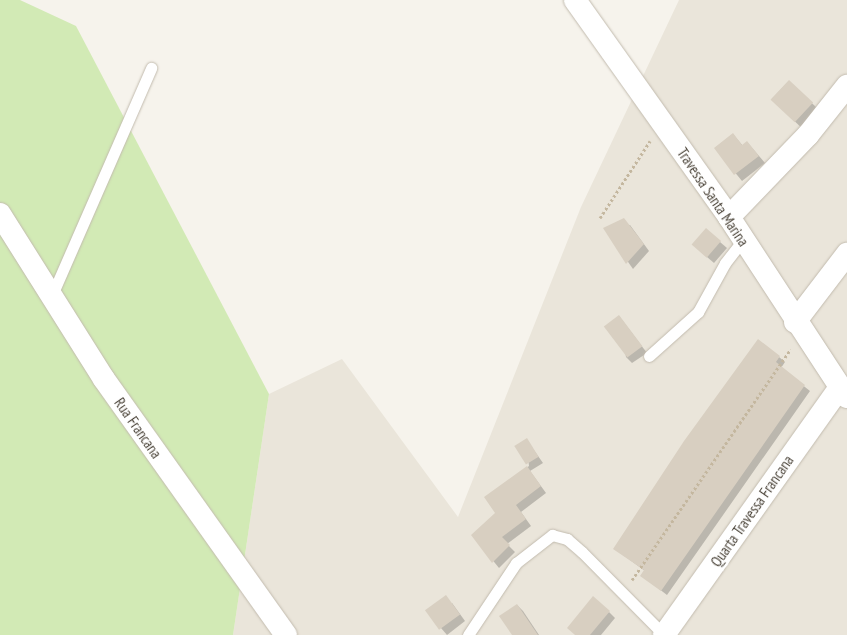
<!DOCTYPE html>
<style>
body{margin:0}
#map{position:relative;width:847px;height:635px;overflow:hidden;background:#f6f3ec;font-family:"PT Sans Narrow",sans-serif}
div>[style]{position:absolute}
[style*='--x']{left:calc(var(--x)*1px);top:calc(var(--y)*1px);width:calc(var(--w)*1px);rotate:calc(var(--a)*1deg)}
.residential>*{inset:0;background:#eae5da}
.green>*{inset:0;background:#d2eab5}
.shadow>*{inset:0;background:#0003;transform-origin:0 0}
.building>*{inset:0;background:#d8cfc1;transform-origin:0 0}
.path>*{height:3px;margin-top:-1.5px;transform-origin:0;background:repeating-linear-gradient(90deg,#c4b79f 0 2.5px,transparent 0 5px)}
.roads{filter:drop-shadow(0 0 1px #c2bbae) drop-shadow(0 0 1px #c2bbae)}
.lane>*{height:11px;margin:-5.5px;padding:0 5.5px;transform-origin:5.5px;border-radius:5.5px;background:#fff}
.street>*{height:22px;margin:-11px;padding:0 11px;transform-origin:11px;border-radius:11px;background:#fff}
span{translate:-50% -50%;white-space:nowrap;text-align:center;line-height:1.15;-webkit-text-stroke:5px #fff;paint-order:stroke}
.street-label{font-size:15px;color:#4b4439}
</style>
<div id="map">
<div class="residential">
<i style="clip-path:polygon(679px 0,847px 0,847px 635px,233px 635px,269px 394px,342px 359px,458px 517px,581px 207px)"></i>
</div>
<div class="green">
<i style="clip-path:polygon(0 0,20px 0,76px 26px,269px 394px,233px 635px,0 635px)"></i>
</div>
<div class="shadow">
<i style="left:789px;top:81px;width:40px;height:25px;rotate:44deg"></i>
<i style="clip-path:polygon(733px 134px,743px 146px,747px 142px,765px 163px,742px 181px,715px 148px)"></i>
<i style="clip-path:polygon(630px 225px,649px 251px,633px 269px,605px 229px)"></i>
<i style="clip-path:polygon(706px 230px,727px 248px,714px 263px,700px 251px)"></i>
<i style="clip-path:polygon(619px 316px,647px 353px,632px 363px,626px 357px)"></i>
<i style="clip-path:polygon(779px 357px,785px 362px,781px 368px,810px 391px,667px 595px,642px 576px,645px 571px,615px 549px)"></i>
<i style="clip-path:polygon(526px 439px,543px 463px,530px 471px,546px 493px,521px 512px,531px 526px,507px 544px,515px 552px,499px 568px,473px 536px,497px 513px,486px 498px,529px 466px)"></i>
<i style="clip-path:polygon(452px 603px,465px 621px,447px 635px,441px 628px)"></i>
<i style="clip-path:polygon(517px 605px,523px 611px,539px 635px,514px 635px)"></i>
<i style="clip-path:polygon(609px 612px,615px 618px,601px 635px,576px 635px)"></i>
</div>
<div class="building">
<i style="left:789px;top:80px;width:33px;height:27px;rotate:43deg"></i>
<i style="clip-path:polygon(733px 133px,742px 145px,747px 141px,759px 156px,734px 175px,714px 148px)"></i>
<i style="clip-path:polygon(624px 218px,644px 244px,626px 264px,603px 228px)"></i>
<i style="left:706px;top:228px;width:20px;height:22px;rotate:41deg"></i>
<i style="left:619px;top:315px;width:39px;height:19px;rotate:53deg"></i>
<i style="clip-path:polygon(758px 339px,780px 356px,776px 362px,805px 385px,661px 591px,640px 576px,644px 570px,613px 549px,684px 441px)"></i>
<i style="left:527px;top:438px;width:22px;height:15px;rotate:58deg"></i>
<i style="clip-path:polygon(527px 466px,541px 486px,516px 505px,526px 519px,502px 537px,510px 545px,492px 563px,471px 535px,495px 513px,484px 497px)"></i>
<i style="left:446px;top:595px;width:24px;height:26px;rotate:54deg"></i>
<i style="clip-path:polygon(593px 596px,610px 611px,590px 635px,575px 635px,567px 628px)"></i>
<i style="clip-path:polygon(517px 604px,538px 635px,512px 635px,499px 616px)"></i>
</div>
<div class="path">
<i style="--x:600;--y:218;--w:92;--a:-57"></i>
<i style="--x:632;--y:580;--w:280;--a:-55.5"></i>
</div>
<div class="roads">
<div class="lane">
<i style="--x:52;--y:295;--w:248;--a:-66.4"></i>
<i style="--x:649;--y:356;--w:66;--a:-41.9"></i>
<i style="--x:698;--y:312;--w:56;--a:-61.1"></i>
<i style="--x:725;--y:263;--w:29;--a:-52"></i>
<i style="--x:468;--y:635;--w:87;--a:-56.3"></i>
<i style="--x:516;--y:563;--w:46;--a:-37.9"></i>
<i style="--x:552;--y:535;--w:16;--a:15"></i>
<i style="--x:567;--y:539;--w:20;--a:41"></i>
<i style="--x:582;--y:552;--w:117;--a:45.3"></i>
</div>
<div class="street">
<i style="--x:575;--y:0;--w:266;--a:54.6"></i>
<i style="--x:729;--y:217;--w:215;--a:56.8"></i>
<i style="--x:0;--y:214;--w:195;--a:57.8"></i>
<i style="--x:104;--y:379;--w:314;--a:54.6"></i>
<i style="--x:729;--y:217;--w:114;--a:-46.1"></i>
<i style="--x:808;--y:135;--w:63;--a:-51.5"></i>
<i style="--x:795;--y:322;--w:86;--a:-52.6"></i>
<i style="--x:664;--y:635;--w:304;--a:-54.6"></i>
</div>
</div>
<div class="street-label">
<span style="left:713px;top:197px;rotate:56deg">Travessa Santa Marina</span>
<span style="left:138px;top:428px;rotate:55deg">Rua Francana</span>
<span style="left:752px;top:511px;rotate:-55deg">Quarta Travessa Francana</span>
</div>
</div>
